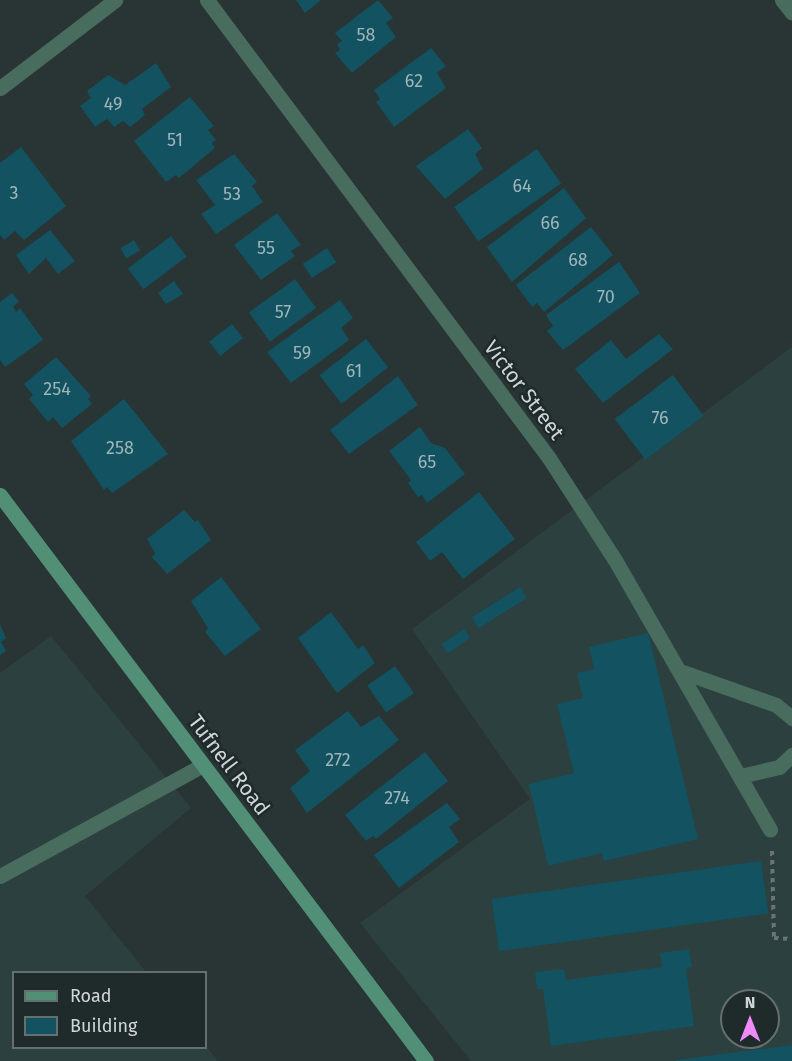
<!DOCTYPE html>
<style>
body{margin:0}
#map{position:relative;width:792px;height:1061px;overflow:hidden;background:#293434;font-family:"Fira Sans",sans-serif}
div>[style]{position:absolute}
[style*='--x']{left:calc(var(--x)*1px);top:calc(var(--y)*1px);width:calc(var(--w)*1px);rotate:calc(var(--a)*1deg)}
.built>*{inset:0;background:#2c403f}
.building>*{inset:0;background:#125261;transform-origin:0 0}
.path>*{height:4px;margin-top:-2px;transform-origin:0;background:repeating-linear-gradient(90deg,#6a7473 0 4.5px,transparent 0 9px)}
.lane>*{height:15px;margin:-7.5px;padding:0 7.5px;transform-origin:7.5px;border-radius:7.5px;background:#486d5e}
.street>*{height:15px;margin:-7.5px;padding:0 7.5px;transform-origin:7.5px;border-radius:7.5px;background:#486d5e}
.secondary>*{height:15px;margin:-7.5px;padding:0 7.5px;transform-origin:7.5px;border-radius:7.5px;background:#518f76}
span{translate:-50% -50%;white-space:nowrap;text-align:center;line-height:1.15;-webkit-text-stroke:5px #1f2a2a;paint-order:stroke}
.number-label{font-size:18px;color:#a0b5b8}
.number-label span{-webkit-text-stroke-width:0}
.street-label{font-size:21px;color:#cfd6d5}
.legend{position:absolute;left:12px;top:971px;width:195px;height:78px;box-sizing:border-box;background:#1f2a2a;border:2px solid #656f6e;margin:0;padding:8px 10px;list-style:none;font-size:18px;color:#cfd6d5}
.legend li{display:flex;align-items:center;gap:12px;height:30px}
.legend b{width:30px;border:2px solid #656f6e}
.north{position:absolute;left:720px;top:989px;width:60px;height:60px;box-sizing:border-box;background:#1f2a2a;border:2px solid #656f6e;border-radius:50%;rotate:0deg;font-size:16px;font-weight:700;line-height:24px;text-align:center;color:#cfd6d5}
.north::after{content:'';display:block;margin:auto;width:21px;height:27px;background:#ee8bf8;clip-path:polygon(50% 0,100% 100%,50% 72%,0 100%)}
</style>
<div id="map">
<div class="built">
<i style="clip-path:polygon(evenodd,792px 347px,792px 1061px,471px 1061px,360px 923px,530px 799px,412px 629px,792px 347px,732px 1001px,768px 1001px,768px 1037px,732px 1037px,732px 1001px)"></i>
<i style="clip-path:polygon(51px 636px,191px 808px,85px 896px,146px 972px,14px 972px,14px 1048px,206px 1046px,218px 1061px,0 1061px,0 673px)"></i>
</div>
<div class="building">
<i style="clip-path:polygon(296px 0,321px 0,305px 13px)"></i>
<i style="clip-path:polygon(378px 0,393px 18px,386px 23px,396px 37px,352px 73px,335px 53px,340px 50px,337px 44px,342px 41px,335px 33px)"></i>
<i style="clip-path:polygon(431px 48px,446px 66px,437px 73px,446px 88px,394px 127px,376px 102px,380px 99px,374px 90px)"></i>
<i style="clip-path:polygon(156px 63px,171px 87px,142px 109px,145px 115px,130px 127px,123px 121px,114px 127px,107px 119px,95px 127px,80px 106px,91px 98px,87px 91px,108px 75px,125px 85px)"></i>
<i style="clip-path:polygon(190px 97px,214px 126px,208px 130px,216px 140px,212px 143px,215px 148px,179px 178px,176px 175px,166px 182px,134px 141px)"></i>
<i style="clip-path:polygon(468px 129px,482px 148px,475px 154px,483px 169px,445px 199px,416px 166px)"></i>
<i style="clip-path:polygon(21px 147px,66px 206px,24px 240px,15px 231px,4px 240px,0 235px,0 163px)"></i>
<i style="left:537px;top:149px;width:42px;height:101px;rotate:55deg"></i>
<i style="clip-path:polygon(234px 154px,257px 182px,252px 186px,263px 202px,216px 234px,201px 214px,215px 205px,196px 180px)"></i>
<i style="clip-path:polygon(564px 188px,586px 218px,512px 282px,487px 247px)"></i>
<i style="clip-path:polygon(277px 213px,301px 245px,291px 251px,295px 256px,261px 280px,234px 245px)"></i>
<i style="clip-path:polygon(591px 227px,613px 255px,544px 312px,537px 303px,532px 307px,516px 285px)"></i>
<i style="clip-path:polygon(50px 230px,75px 261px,58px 274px,46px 258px,29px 274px,16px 255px)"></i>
<i style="left:171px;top:236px;width:26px;height:54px;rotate:53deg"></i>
<i style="left:134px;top:240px;width:12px;height:16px;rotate:59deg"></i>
<i style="left:327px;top:248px;width:17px;height:29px;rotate:57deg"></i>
<i style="clip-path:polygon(619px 262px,640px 293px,563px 350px,547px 331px,553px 326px,546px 315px)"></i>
<i style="left:295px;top:279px;width:36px;height:57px;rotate:54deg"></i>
<i style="clip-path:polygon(174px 281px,183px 294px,166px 304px,158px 293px)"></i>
<i style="clip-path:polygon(12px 293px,19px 301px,13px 307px,16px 312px,20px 308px,43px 340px,5px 367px,0 360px,0 302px)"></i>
<i style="clip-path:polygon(340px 300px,353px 318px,341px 328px,349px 340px,291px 383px,267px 352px)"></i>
<i style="left:232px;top:324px;width:18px;height:29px;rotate:52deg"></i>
<i style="clip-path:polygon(659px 334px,673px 349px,603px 403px,575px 369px,611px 340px,626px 359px)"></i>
<i style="left:366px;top:339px;width:36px;height:59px;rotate:52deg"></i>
<i style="clip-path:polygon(56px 357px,91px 396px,88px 399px,92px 404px,62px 428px,53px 417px,48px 422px,29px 399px,33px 395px,24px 384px)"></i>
<i style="left:673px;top:375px;width:51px;height:73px;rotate:53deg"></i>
<i style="clip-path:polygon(398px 376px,418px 405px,349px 454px,330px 430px)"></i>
<i style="clip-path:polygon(124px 399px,168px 454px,112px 493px,107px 487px,104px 490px,71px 441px)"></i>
<i style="clip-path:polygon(420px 427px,431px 443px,445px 448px,465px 474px,427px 503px,422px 495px,418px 497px,408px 483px,411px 480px,389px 451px)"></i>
<i style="clip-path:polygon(479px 492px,515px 539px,463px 579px,442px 552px,430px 561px,416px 542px)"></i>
<i style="clip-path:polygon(184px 510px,195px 522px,198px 520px,211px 540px,167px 574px,152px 557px,155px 553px,147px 539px)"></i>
<i style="clip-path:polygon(221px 577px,261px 629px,225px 656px,205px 632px,208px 628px,191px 601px)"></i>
<i style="left:520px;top:587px;width:13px;height:57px;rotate:58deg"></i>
<i style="clip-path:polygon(331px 612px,358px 649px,363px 645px,375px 663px,337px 693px,298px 638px)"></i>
<i style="clip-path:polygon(0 624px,6px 638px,1px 642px,6px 651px,0 655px)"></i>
<i style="left:464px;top:629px;width:11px;height:27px;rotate:56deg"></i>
<i style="clip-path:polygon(648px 633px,698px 839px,604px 861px,602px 853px,548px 866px,529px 784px,574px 773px,557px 704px,583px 698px,577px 673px,594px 669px,589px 647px)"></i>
<i style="left:395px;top:666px;width:33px;height:34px;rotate:55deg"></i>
<i style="clip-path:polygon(348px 711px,361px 727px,379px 716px,399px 740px,307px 813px,290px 788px,310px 771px,295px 750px)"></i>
<i style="clip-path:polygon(425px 752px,448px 781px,376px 839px,373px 836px,366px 841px,345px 815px)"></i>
<i style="clip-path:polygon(447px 803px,460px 819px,449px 827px,459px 842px,399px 888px,374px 855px)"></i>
<i style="left:761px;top:861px;width:53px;height:272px;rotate:82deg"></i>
<i style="clip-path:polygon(689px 949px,692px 967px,686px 968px,694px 1026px,551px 1046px,543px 989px,537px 989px,535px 972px,564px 969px,566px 980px,662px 967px,660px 953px)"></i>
<i style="clip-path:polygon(792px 1045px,792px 1061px,676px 1061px,676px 1060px)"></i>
</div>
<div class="path">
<i style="--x:772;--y:851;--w:87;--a:88.7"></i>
<i style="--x:774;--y:938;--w:18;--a:3"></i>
</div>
<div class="lane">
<i style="--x:615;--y:560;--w:311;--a:60.1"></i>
<i style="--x:683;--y:672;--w:99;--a:19.5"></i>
<i style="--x:776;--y:705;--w:21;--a:39"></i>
<i style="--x:740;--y:776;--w:40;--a:-13"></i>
<i style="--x:779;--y:767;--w:18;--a:-43"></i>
<i style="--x:0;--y:876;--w:231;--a:-28.7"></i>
</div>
<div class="street">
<i style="--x:207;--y:0;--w:572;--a:53.25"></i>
<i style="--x:549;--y:458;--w:121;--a:57.1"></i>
<i style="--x:782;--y:0;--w:16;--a:52"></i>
<i style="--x:0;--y:88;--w:145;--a:-37.4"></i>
</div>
<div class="secondary">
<i style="--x:0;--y:495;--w:708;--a:53.03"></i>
</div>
<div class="number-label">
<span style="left:366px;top:35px">58</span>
<span style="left:414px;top:81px">62</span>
<span style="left:113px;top:104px">49</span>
<span style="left:175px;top:140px">51</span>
<span style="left:522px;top:186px">64</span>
<span style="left:14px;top:193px">3</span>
<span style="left:232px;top:194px">53</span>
<span style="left:550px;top:223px">66</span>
<span style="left:266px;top:248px">55</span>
<span style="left:578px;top:260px">68</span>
<span style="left:606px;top:297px">70</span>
<span style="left:283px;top:312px">57</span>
<span style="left:302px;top:353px">59</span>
<span style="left:354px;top:371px">61</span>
<span style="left:57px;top:389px">254</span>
<span style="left:660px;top:418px">76</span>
<span style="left:120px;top:448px">258</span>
<span style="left:427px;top:462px">65</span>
<span style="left:338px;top:760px">272</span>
<span style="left:397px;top:798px">274</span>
</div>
<div class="street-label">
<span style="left:524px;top:390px;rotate:53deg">Victor Street</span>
<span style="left:229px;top:765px;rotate:53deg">Tufnell Road</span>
</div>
<ul class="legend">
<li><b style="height:8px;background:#518f76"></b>Road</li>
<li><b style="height:16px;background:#125261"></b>Building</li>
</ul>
<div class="north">N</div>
</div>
